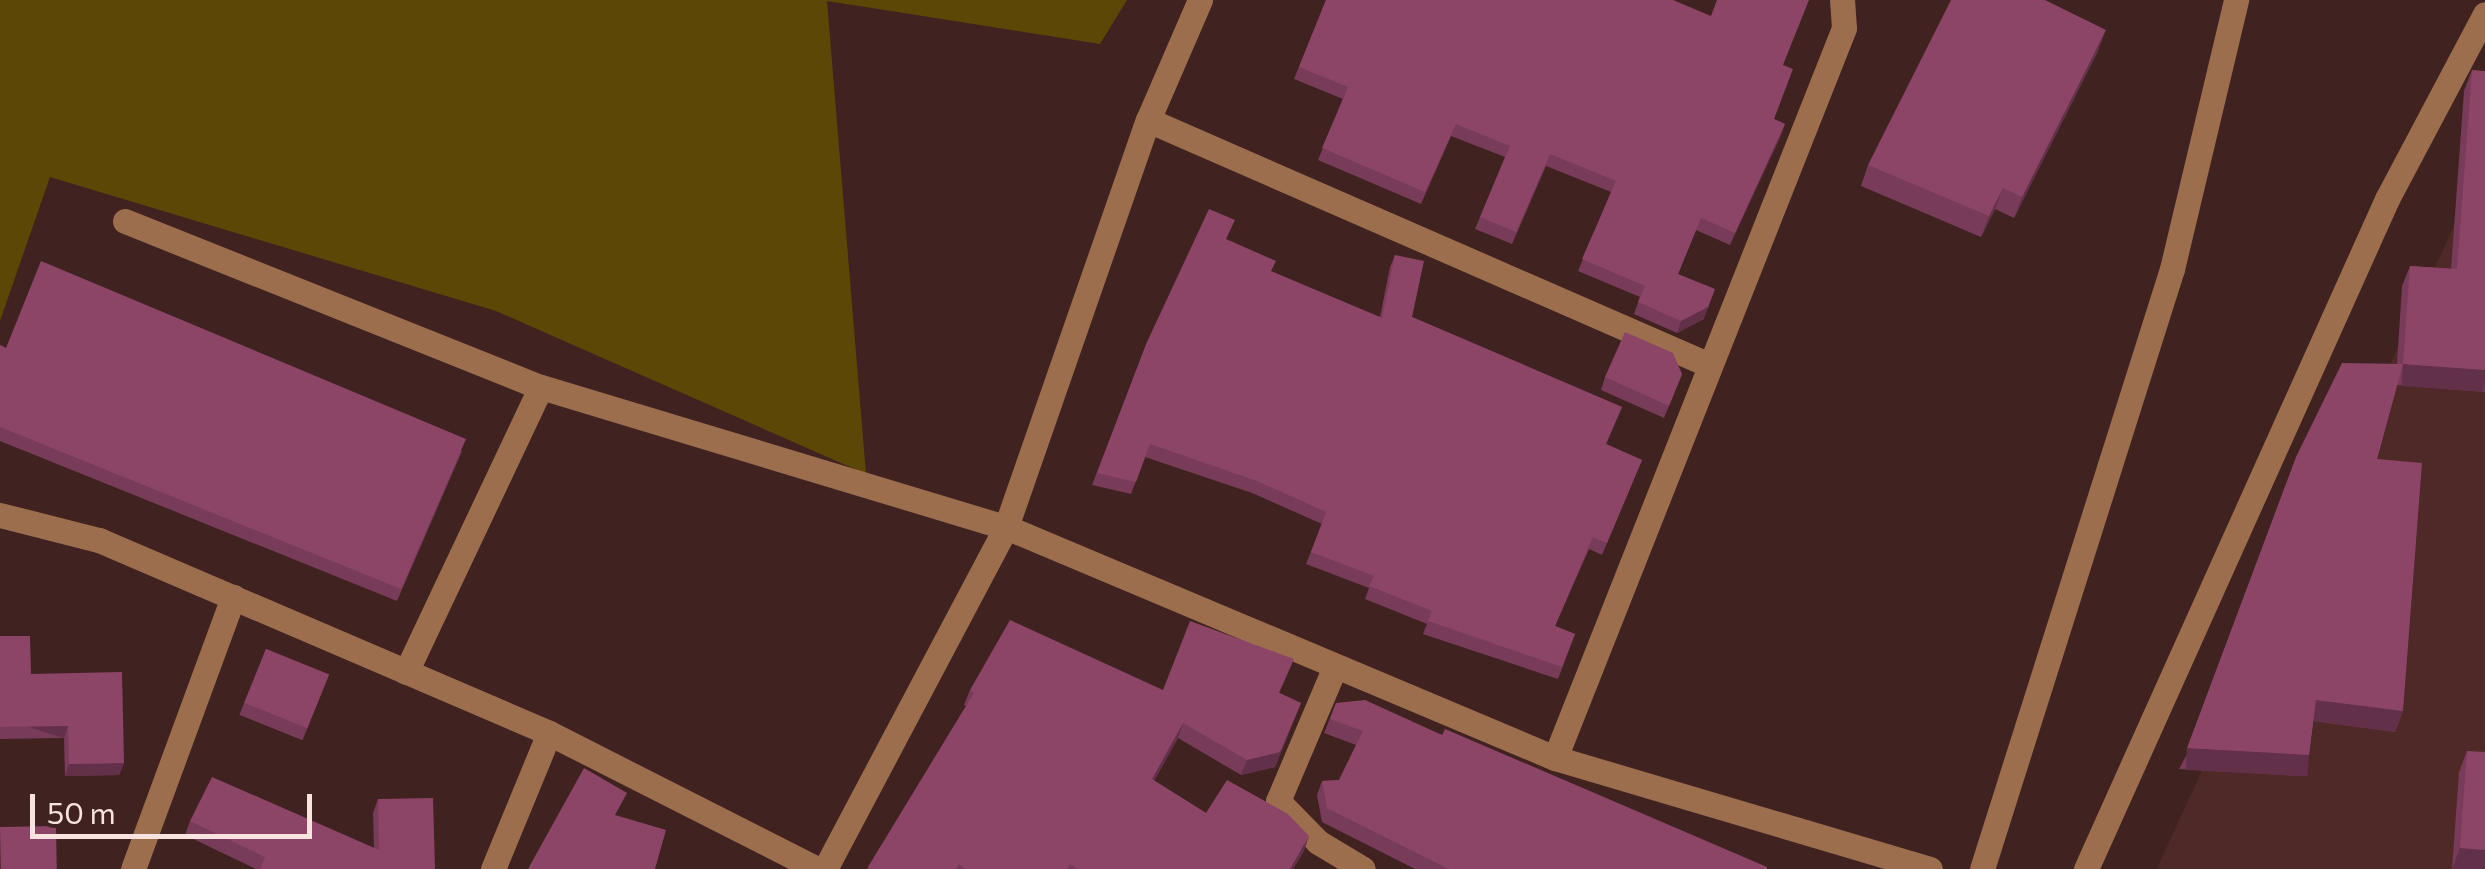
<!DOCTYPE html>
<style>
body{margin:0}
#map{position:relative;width:2485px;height:869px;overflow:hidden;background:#402220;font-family:Commissioner,sans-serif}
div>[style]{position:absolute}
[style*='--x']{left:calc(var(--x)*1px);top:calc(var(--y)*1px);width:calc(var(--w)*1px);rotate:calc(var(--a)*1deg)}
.built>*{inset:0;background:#4f2927}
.green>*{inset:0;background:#5c4706}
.minor>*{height:25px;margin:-12.5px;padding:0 12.5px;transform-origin:12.5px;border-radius:12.5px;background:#9c6e4e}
.wall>*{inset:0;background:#783b59;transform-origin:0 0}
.shaded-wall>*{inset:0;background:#623048;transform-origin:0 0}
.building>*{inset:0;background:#8c4567;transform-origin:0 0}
span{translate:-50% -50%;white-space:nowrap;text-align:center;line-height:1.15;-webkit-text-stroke:10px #402220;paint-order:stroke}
.scale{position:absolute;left:30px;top:794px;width:282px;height:45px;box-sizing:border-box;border:5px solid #f8e3e1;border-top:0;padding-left:12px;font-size:30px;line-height:35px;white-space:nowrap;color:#f8e3e1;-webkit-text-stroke:8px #402220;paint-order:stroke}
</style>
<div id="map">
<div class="built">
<i style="clip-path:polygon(2485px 159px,2485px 869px,2157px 869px,2163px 855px)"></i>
</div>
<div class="green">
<i style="clip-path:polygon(0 0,1127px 0,1100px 44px,827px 1px,866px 474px,496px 311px,50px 177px,0 321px)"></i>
</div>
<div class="minor">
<i style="--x:1148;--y:120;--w:610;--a:23.58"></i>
<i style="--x:125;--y:221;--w:448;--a:21.8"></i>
<i style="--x:541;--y:387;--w:486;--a:16.8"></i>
<i style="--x:1006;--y:527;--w:596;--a:22.82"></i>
<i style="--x:1555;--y:758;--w:391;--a:16.5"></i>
<i style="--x:0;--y:515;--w:102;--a:14.2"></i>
<i style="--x:99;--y:540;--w:490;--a:23.2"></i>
<i style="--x:549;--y:733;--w:301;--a:26.9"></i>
<i style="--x:1334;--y:669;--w:143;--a:113"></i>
<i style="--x:1278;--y:801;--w:57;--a:45.7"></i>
<i style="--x:1318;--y:842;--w:52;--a:31"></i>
<i style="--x:406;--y:672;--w:315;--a:-64.7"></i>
<i style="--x:1555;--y:758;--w:785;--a:-68.4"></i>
<i style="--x:1844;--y:28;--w:28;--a:-94"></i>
<i style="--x:133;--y:869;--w:290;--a:-69.8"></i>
<i style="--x:493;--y:869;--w:147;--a:-67.6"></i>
<i style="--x:825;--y:869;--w:387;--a:-62.1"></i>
<i style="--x:1006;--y:527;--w:431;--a:-70.8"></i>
<i style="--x:1148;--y:120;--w:131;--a:-66.6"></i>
<i style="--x:1982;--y:869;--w:629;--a:-72.43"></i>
<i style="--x:2172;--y:269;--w:277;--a:-76.6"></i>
<i style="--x:2086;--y:869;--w:735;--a:-65.81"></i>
<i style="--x:2387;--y:199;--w:209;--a:-62.1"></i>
</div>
<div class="wall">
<i style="clip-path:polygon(1326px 0,1783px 65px,1774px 119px,1785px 124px,1730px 245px,1696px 230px,1678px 274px,1704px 319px,1677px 333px,1634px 314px,1640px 297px,1578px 271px,1611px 192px,1546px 166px,1512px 244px,1475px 229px,1505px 157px,1451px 136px,1421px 204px,1318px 160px,1343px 99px,1294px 79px)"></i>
<i style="clip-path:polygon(2098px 51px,2014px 218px,1995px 209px,1981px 237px,1861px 186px,1868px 165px)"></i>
<i style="clip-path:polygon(2472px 70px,2485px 392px,2397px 385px,2377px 459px,2403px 711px,2395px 732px,2313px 721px,2309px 755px,2301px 776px,2179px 769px,2397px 364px,2402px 286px,2410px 266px,2451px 269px,2464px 91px)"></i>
<i style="clip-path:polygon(1395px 255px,1412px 317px,1622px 407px,1606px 444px,1642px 460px,1602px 555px,1589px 549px,1555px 626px,1575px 634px,1558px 679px,1423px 634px,1427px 624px,1365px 599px,1369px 588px,1306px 564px,1322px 524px,1252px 493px,1145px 457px,1131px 494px,1092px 485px,1147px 342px,1272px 272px,1380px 317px,1390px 267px)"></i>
<i style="clip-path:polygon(0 345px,6px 348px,462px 451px,397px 601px,0 441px)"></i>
<i style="clip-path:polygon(1682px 374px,1664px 418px,1601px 390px,1605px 377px)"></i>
<i style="clip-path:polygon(0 636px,31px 674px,124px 763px,119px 775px,65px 776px,64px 738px,0 739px)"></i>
<i style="left:266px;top:649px;width:68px;height:71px;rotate:22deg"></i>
<i style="clip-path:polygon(970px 690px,1280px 693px,1301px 703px,1275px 767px,1241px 775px,1178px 738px,1154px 781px,1206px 813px,1304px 851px,1293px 869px,867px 869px,966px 706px,964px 705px)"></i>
<i style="clip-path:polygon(1336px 703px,1442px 735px,1767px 869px,1415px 869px,1322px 822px,1317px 795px,1322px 781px,1339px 780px,1356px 745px,1324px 733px)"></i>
<i style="clip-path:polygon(2467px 751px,2485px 869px,2452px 869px,2459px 772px)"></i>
<i style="clip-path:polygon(378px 799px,435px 869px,256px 869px,185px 835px,190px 821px,374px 848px,373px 813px)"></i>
</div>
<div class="shaded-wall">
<i style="clip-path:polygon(2106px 30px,2098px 51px,2014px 218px,2022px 197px)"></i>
<i style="clip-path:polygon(1785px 124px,1781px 136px,1730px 245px,1735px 233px)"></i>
<i style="clip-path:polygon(2003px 188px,1995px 209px,1981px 237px,1989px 216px)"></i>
<i style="clip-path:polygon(1715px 289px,1704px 319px,1677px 333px,1681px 321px)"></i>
<i style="left:2403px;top:364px;width:82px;height:22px;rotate:4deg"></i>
<i style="clip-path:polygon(2316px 700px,2403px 711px,2395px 732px,2309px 720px)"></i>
<i style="clip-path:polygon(1301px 703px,1275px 767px,1241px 775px,1247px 760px)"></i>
<i style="clip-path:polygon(1183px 723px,1178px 738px,1146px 794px,1152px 779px)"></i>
<i style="left:68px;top:726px;width:13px;height:68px;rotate:108deg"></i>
<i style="left:2187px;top:748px;width:122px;height:22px;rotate:3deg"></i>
<i style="clip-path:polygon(124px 763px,119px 775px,65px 776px,69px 764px)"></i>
<i style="clip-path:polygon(1309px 836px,1304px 851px,1293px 869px,1290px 869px)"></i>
<i style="clip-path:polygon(2460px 848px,2485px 850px,2485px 869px,2452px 869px)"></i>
</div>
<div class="building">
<i style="clip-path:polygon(1326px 0,1673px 0,1711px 16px,1717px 0,1809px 0,1783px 65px,1793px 69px,1774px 119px,1785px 124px,1735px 233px,1701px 218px,1678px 274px,1715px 289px,1708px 307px,1681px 321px,1638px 302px,1645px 286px,1582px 259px,1616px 181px,1550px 154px,1516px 232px,1480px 217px,1510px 146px,1456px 124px,1425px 192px,1322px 148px,1348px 87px,1299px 67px)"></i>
<i style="clip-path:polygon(1951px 0,2045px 0,2106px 30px,2022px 197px,2003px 188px,1989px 216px,1868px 165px)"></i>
<i style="clip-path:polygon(2472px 70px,2485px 71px,2485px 370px,2403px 364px,2410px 266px,2457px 269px)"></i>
<i style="clip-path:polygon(1209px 209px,1235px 220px,1226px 239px,1276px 261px,1271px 271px,1382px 318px,1395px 255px,1424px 261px,1412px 317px,1622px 407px,1606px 444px,1642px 460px,1607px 543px,1593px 537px,1555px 626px,1575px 634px,1562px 667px,1428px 621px,1432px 611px,1369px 586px,1374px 576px,1311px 552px,1326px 512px,1257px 481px,1150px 444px,1136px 482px,1097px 473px,1147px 342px)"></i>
<i style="clip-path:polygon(41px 261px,466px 439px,401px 589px,0 427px,0 345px,6px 348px)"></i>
<i style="clip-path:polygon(1625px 332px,1673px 353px,1682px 374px,1669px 406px,1605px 377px)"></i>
<i style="clip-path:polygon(2342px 363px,2403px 364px,2377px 459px,2422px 463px,2403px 711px,2316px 700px,2309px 755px,2187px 748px,2296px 457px)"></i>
<i style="clip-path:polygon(1010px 620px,1163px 690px,1190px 621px,1294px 659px,1279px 693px,1301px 703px,1280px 752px,1247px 760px,1183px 723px,1152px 779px,1206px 813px,1227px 780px,1288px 814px,1309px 836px,1290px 869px,1078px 869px,1070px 864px,1067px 869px,966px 869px,959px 864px,956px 869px,871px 869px,868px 867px,974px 693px,970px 690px)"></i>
<i style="clip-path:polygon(0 636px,30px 636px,31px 674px,122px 672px,124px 763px,69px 764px,68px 726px,0 727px)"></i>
<i style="left:266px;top:649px;width:68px;height:58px;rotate:22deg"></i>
<i style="clip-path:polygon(1365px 700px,1442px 735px,1445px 729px,1767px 867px,1767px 869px,1449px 869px,1327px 808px,1322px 781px,1339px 780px,1363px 731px,1330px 719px,1336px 703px)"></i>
<i style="clip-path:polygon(2467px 751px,2485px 752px,2485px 850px,2460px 848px)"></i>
<i style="clip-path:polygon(584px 768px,627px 793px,615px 815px,666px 830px,655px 869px,528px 869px)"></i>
<i style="clip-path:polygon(212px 777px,379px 850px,378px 799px,433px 798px,435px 869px,260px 869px,265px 857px,190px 821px)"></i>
<i style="left:56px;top:826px;width:43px;height:56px;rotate:89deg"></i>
</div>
<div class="scale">50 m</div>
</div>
